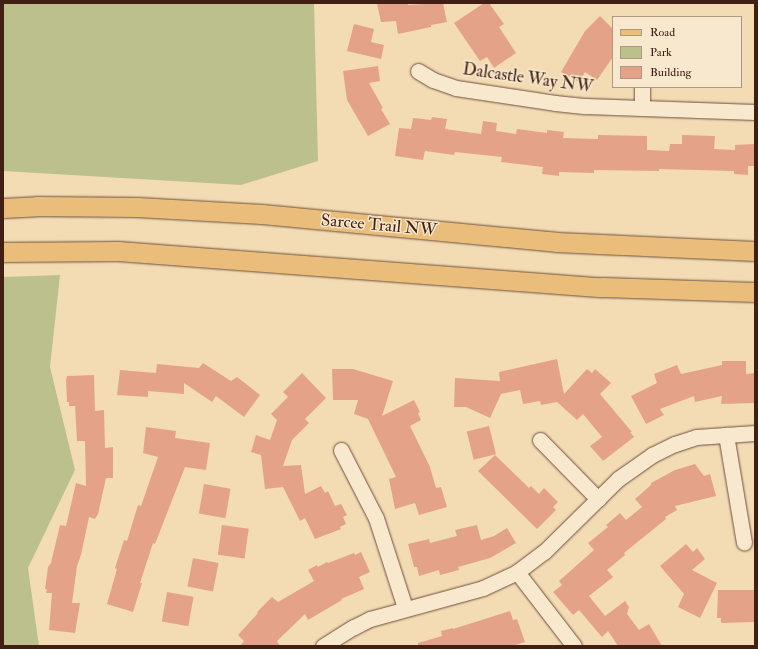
<!DOCTYPE html>
<style>
body{margin:0}
#map{position:relative;width:758px;height:649px;overflow:hidden;background:#f3dcb4;font-family:"IM FELL Double Pica",serif}
div>[style]{position:absolute}
[style*='--x']{left:calc(var(--x)*1px);top:calc(var(--y)*1px);width:calc(var(--w)*1px);rotate:calc(var(--a)*1deg)}
.green>*{inset:0;background:#bcc08c}
.building>*{inset:0;background:#e4a389;transform-origin:0 0}
.roads{filter:drop-shadow(0 0 1px #6e4f3b) drop-shadow(0 0 1px #6e4f3b)}
.minor>*{height:15px;margin:-7.5px;padding:0 7.5px;transform-origin:7.5px;border-radius:7.5px;background:#f7e8ce}
.major>*{height:19px;margin:-9.5px;padding:0 9.5px;transform-origin:9.5px;border-radius:9.5px;background:#eabe7a}
span{translate:-50% -50%;white-space:nowrap;text-align:center;line-height:1.15;-webkit-text-stroke:3px #f7e8ce;paint-order:stroke}
.street-label{font-size:17px;color:#412013}
.frame{position:absolute;inset:0;border:4px solid #412013;pointer-events:none}
.legend{position:absolute;left:612px;top:16px;width:130px;height:72px;box-sizing:border-box;background:#f7e8ce;border:1px solid #ae9883;margin:0;padding:5px 7px;list-style:none;font-size:12px;color:#412013}
.legend li{display:flex;align-items:center;gap:8px;height:20px}
.legend b{width:20px;border:1px solid #ae9883}
</style>
<div id="map">
<div class="green">
<i style="clip-path:polygon(3px 3px,314px 3px,318px 161px,241px 185px,3px 171px)"></i>
<i style="clip-path:polygon(60px 275px,50px 367px,75px 470px,28px 568px,39px 646px,3px 646px,3px 277px)"></i>
</div>
<div class="building">
<i style="clip-path:polygon(377px 3px,408px 3px,408px 5px,443px 3px,447px 22px,431px 25px,431px 27px,398px 34px,396px 21px,381px 22px)"></i>
<i style="clip-path:polygon(484px 3px,489px 3px,504px 24px,499px 27px,516px 53px,494px 68px,487px 57px,480px 61px,454px 23px)"></i>
<i style="clip-path:polygon(600px 16px,613px 29px,613px 57px,597px 80px,585px 72px,579px 82px,561px 72px,585px 31px)"></i>
<i style="clip-path:polygon(354px 24px,374px 29px,371px 42px,384px 45px,381px 59px,347px 51px)"></i>
<i style="clip-path:polygon(378px 66px,380px 81px,369px 83px,383px 108px,381px 109px,390px 124px,368px 136px,347px 100px,343px 71px)"></i>
<i style="clip-path:polygon(432px 117px,447px 119px,445px 129px,481px 134px,483px 121px,497px 123px,496px 131px,516px 134px,517px 129px,547px 133px,547px 130px,564px 132px,563px 138px,598px 139px,598px 135px,647px 136px,647px 150px,669px 151px,670px 144px,682px 144px,682px 135px,715px 136px,714px 149px,735px 150px,735px 145px,755px 144px,755px 166px,748px 166px,748px 175px,734px 174px,734px 171px,659px 169px,659px 171px,594px 170px,594px 173px,559px 172px,559px 176px,542px 174px,543px 167px,501px 162px,502px 157px,455px 152px,454px 155px,425px 151px,423px 160px,395px 156px,399px 128px,411px 129px,413px 118px,431px 120px)"></i>
<i style="clip-path:polygon(557px 359px,564px 394px,587px 369px,592px 373px,595px 369px,611px 383px,600px 394px,632px 432px,630px 432px,634px 437px,603px 461px,590px 446px,602px 437px,583px 414px,577px 420px,557px 402px,541px 405px,540px 401px,523px 404px,520px 390px,501px 394px,490px 418px,466px 407px,454px 407px,455px 378px,500px 381px,499px 372px)"></i>
<i style="clip-path:polygon(722px 361px,746px 361px,746px 374px,755px 373px,755px 403px,721px 404px,722px 396px,695px 402px,694px 396px,660px 409px,664px 415px,646px 424px,631px 396px,657px 383px,654px 374px,677px 365px,681px 374px,722px 365px)"></i>
<i style="clip-path:polygon(203px 363px,231px 381px,237px 377px,260px 395px,244px 417px,216px 396px,212px 402px,184px 383px,184px 394px,148px 391px,148px 397px,117px 395px,120px 370px,156px 373px,157px 364px,199px 368px)"></i>
<i style="clip-path:polygon(332px 369px,353px 369px,393px 381px,382px 416px,414px 400px,420px 412px,418px 413px,421px 420px,410px 426px,430px 467px,436px 488px,441px 487px,447px 507px,419px 515px,415px 503px,395px 509px,389px 479px,396px 477px,368px 419px,354px 414px,358px 400px,333px 400px)"></i>
<i style="clip-path:polygon(302px 373px,326px 398px,305px 419px,309px 423px,292px 440px,283px 466px,301px 465px,305px 494px,321px 486px,325px 493px,328px 491px,335px 506px,341px 504px,347px 515px,343px 517px,346px 524px,340px 527px,341px 529px,315px 539px,305px 518px,300px 521px,283px 487px,265px 489px,261px 455px,251px 452px,256px 435px,270px 440px,277px 420px,271px 414px,288px 397px,283px 392px)"></i>
<i style="clip-path:polygon(94px 375px,95px 411px,104px 410px,105px 448px,113px 447px,113px 478px,106px 478px,98px 514px,95px 519px,89px 517px,81px 555px,77px 566px,72px 603px,80px 603px,75px 633px,49px 630px,52px 593px,46px 593px,47px 589px,45px 589px,48px 567px,51px 563px,60px 525px,66px 526px,76px 483px,86px 486px,85px 441px,77px 441px,75px 406px,69px 406px,69px 402px,67px 402px,66px 380px,67px 376px)"></i>
<i style="left:489px;top:426px;width:29px;height:23px;rotate:76deg"></i>
<i style="clip-path:polygon(146px 427px,176px 431px,175px 438px,210px 443px,206px 470px,185px 467px,155px 544px,153px 543px,140px 583px,142px 583px,133px 612px,107px 604px,117px 569px,115px 568px,124px 540px,127px 541px,138px 505px,141px 506px,158px 457px,143px 453px)"></i>
<i style="clip-path:polygon(495px 455px,529px 488px,531px 486px,539px 494px,544px 488px,558px 502px,553px 507px,556px 510px,537px 529px,478px 471px)"></i>
<i style="clip-path:polygon(695px 464px,704px 476px,710px 474px,716px 496px,675px 506px,677px 510px,665px 517px,666px 519px,624px 553px,625px 555px,607px 570px,613px 577px,589px 596px,605px 616px,625px 601px,629px 607px,627px 614px,639px 630px,649px 624px,662px 646px,618px 646px,608px 631px,602px 637px,579px 610px,573px 615px,553px 592px,562px 585px,559px 581px,594px 550px,588px 543px,608px 527px,606px 525px,620px 513px,626px 520px,642px 507px,635px 499px,651px 485px,651px 483px,675px 470px)"></i>
<i style="left:204px;top:484px;width:27px;height:30px;rotate:10deg"></i>
<i style="left:222px;top:525px;width:27px;height:30px;rotate:8deg"></i>
<i style="clip-path:polygon(477px 525px,481px 540px,494px 536px,507px 528px,516px 543px,490px 558px,458px 567px,459px 570px,440px 575px,439px 570px,419px 576px,417px 567px,414px 567px,408px 544px,429px 539px,430px 543px,457px 536px,455px 530px)"></i>
<i style="clip-path:polygon(686px 544px,693px 552px,697px 548px,705px 559px,692px 570px,717px 583px,700px 618px,678px 607px,684px 594px,660px 566px)"></i>
<i style="clip-path:polygon(361px 552px,370px 572px,359px 577px,364px 589px,341px 599px,342px 600px,308px 620px,305px 614px,277px 641px,280px 646px,240px 646px,244px 641px,238px 635px,258px 613px,257px 612px,272px 597px,278px 602px,314px 581px,308px 570px,317px 565px,318px 567px,327px 562px,328px 563px,354px 553px,355px 555px)"></i>
<i style="left:193px;top:558px;width:26px;height:29px;rotate:11deg"></i>
<i style="clip-path:polygon(718px 590px,755px 590px,755px 622px,721px 623px,721px 618px,717px 618px)"></i>
<i style="left:167px;top:592px;width:27px;height:30px;rotate:10deg"></i>
<i style="clip-path:polygon(510px 611px,513px 620px,517px 619px,525px 642px,512px 646px,418px 646px,418px 643px,442px 636px,441px 631px,453px 628px,453px 629px)"></i>
</div>
<div class="roads">
<div class="minor">
<i style="--x:418;--y:71;--w:17;--a:31"></i>
<i style="--x:433;--y:80;--w:24;--a:19"></i>
<i style="--x:456;--y:88;--w:100;--a:8.6"></i>
<i style="--x:555;--y:103;--w:31;--a:6"></i>
<i style="--x:586;--y:106;--w:169;--a:2"></i>
<i style="--x:642;--y:108;--w:21;--a:-90"></i>
<i style="--x:726;--y:435;--w:109;--a:80.5"></i>
<i style="--x:540;--y:440;--w:83;--a:45.5"></i>
<i style="--x:341;--y:450;--w:76;--a:62.8"></i>
<i style="--x:376;--y:518;--w:95;--a:72.1"></i>
<i style="--x:517;--y:572;--w:93;--a:52.4"></i>
<i style="--x:323;--y:646;--w:36;--a:-32"></i>
<i style="--x:354;--y:627;--w:18;--a:-27"></i>
<i style="--x:370;--y:619;--w:117;--a:-15.3"></i>
<i style="--x:483;--y:588;--w:38;--a:-25"></i>
<i style="--x:517;--y:572;--w:34;--a:-37"></i>
<i style="--x:544;--y:552;--w:104;--a:-44.6"></i>
<i style="--x:618;--y:479;--w:42;--a:-35.2"></i>
<i style="--x:652;--y:455;--w:25;--a:-26"></i>
<i style="--x:675;--y:444;--w:22;--a:-18"></i>
<i style="--x:696;--y:437;--w:59;--a:-3.9"></i>
</div>
<div class="major">
<i style="--x:3;--y:208;--w:34;--a:-3"></i>
<i style="--x:37;--y:206;--w:100;--a:0.6"></i>
<i style="--x:137;--y:207;--w:125;--a:3.2"></i>
<i style="--x:262;--y:214;--w:295;--a:5.4"></i>
<i style="--x:556;--y:242;--w:199;--a:2.6"></i>
<i style="--x:3;--y:252;--w:115;--a:-0.5"></i>
<i style="--x:118;--y:251;--w:485;--a:4.3"></i>
<i style="--x:602;--y:287;--w:153;--a:1.9"></i>
</div>
</div>
<div class="street-label">
<span style="left:528px;top:78px;rotate:8deg">Dalcastle Way NW</span>
<span style="left:379px;top:225px;rotate:5deg">Sarcee Trail NW</span>
</div>
<div class="frame"></div>
<ul class="legend">
<li><b style="height:5px;background:#eabe7a"></b>Road</li>
<li><b style="height:11px;background:#bcc08c"></b>Park</li>
<li><b style="height:11px;background:#e4a389"></b>Building</li>
</ul>
</div>
